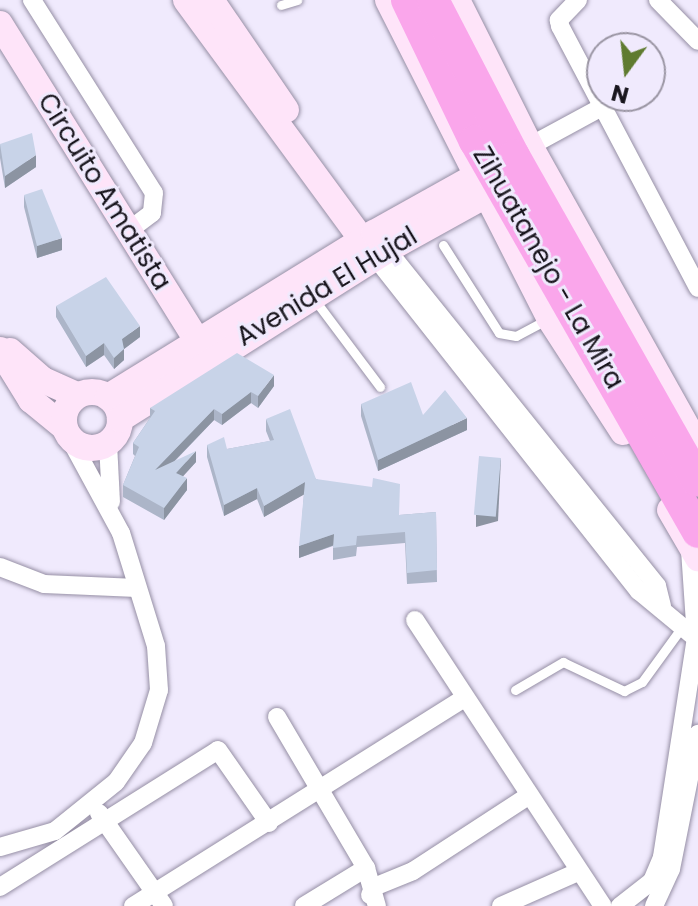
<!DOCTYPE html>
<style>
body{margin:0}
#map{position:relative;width:698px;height:906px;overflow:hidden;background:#f0eafd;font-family:Poppins,sans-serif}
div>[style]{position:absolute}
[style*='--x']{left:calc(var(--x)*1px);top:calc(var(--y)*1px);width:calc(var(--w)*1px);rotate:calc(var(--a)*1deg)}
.roads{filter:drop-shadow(0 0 2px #968fa5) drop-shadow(0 0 2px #968fa5)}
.lane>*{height:9px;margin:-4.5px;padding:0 4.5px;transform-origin:4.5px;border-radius:4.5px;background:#fff}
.street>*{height:18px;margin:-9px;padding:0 9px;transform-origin:9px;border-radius:9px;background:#fff}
.secondary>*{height:26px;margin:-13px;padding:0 13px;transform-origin:13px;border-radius:13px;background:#fee4f9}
.secondary>.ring{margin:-13px;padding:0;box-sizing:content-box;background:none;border:26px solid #fee4f9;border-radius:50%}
.highway>*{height:32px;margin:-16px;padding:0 16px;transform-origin:16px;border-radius:16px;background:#faa6eb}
.wall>*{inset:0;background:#acb5c8}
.shaded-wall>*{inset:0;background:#8c94a2}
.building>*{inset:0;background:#c8d3e8;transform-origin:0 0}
span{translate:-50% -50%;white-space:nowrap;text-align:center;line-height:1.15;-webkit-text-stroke:6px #f0eafd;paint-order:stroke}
.street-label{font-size:26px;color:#18151d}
.north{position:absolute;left:586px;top:32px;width:80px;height:80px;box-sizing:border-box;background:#f0eafd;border:2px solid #9a95a3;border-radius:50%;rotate:195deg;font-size:22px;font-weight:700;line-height:32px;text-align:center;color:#18151d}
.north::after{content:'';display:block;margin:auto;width:28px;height:36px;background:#5f7b30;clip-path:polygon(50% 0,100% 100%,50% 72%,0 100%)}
</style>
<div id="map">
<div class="roads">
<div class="lane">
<i style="--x:281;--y:5;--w:17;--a:-17"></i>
<i style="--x:443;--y:245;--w:104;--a:57.5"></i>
<i style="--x:499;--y:333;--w:17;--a:10"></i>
<i style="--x:516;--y:336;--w:34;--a:-28"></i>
<i style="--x:314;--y:299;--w:110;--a:53.1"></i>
<i style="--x:515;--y:690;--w:56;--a:-30.3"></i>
<i style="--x:563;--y:662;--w:68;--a:25.4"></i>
<i style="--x:624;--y:691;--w:20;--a:-27"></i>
<i style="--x:642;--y:682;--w:68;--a:-54"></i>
</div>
<div class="street">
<i style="--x:32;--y:0;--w:228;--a:57.7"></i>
<i style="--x:154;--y:193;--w:20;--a:96"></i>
<i style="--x:152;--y:213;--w:30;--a:143"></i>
<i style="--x:578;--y:0;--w:28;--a:134"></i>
<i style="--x:559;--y:20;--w:6;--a:81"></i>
<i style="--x:560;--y:26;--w:296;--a:62.2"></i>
<i style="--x:658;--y:0;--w:57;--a:45.7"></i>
<i style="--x:530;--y:146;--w:80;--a:-28.5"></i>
<i style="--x:387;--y:250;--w:431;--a:51.2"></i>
<i style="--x:657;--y:586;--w:21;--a:76"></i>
<i style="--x:375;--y:257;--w:426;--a:51.7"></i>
<i style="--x:639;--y:591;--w:77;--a:39.7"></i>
<i style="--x:108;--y:443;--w:59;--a:87.1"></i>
<i style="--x:0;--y:567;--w:47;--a:21.1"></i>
<i style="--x:44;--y:584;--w:93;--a:2.5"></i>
<i style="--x:415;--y:620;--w:342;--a:56.7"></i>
<i style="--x:277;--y:717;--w:175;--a:59.5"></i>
<i style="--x:366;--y:868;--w:40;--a:74"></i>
<i style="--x:99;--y:813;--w:113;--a:55"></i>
<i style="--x:0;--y:847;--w:57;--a:-16.2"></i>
<i style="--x:55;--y:831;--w:78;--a:-38.8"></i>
<i style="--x:116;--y:782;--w:47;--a:-55.3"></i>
<i style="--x:143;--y:743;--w:55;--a:-73.2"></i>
<i style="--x:159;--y:690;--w:44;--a:-93.9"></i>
<i style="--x:156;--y:646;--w:118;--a:-107.2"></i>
<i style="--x:121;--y:533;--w:107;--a:-118.5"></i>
<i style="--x:0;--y:887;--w:257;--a:-32.1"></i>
<i style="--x:218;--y:750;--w:89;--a:55.1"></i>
<i style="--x:370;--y:895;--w:9;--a:-63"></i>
<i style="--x:374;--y:887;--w:42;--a:-22.3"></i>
<i style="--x:413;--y:871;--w:137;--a:-33.1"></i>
<i style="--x:133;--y:906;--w:392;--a:-32.1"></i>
<i style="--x:304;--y:906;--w:73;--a:-31.5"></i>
<i style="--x:501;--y:906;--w:84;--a:-23.8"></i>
<i style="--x:620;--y:906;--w:41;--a:-38"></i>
<i style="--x:652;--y:881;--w:26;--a:-67"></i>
<i style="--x:662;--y:857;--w:222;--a:-81.2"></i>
<i style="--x:696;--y:638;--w:89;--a:-93.9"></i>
<i style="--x:654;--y:906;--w:41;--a:-65.3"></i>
<i style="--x:671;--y:869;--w:138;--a:-78.7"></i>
</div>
<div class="secondary">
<i style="--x:186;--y:0;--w:316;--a:53.7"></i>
<i style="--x:211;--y:0;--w:133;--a:55.7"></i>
<i style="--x:388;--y:0;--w:356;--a:63.1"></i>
<i style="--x:549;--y:318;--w:136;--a:57"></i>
<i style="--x:457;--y:0;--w:163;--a:63.4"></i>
<i style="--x:530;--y:146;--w:344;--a:60.8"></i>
<i style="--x:0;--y:24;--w:391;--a:58.1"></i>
<i style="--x:0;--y:350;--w:59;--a:58.2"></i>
<i style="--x:31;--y:400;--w:43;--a:39.3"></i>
<i style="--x:10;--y:351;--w:44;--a:41.3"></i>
<i style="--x:43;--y:380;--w:36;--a:24"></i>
<i class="ring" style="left:64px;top:392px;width:30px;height:30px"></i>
<i style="--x:108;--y:397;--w:312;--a:-31.7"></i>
<i style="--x:374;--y:233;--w:132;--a:-29.1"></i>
<i style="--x:120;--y:419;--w:316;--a:-32.3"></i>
<i style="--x:387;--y:250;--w:128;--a:-29"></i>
<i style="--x:670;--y:510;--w:56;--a:59.7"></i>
</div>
<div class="highway">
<i style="--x:407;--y:0;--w:157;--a:64.3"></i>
<i style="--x:475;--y:141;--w:450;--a:60.3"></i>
<i style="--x:433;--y:0;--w:176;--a:62.6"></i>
<i style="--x:514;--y:156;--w:373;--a:60.5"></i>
</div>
</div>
<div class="wall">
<i style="clip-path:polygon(0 144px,36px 167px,5px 188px,0 158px)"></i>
<i style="clip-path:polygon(24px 195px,62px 250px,37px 258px,24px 207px)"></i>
<i style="clip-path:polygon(56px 306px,140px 337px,124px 349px,124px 360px,114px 369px,104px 355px,86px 367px,56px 317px)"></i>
<i style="clip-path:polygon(274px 386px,258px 408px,251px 403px,222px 425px,214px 420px,175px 461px,196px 462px,183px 476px,187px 490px,164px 520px,123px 497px,123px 485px,135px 456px,133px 454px,133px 443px,150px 418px,150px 408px)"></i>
<i style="clip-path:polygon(361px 404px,423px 415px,467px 430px,378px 471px,361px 416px)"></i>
<i style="clip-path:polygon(266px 419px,316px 479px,399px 515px,436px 512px,437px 582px,407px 584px,405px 543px,357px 547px,356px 556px,333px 560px,333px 546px,299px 558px,304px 494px,264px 517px,257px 499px,224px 516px,207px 457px,207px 445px,227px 449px,270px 441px,266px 431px)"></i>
</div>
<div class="shaded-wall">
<i style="clip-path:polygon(36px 155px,36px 167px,5px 188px,5px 176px)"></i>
<i style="clip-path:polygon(62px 238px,62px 250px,37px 258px,37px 246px)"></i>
<i style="clip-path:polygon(140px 326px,140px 337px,124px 349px,124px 360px,114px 369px,114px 358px,122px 339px)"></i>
<i style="clip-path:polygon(104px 343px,104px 355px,86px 367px,86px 356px)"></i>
<i style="clip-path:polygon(274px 375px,274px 386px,258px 408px,258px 396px)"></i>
<i style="clip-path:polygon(251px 392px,251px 403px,222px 425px,222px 414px)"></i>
<i style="clip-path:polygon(214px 409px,214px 420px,155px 481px,155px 470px)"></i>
<i style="clip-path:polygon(467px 418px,467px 430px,378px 471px,378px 460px)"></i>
<i style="clip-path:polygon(196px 451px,196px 462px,176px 484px,176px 473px)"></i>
<i style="clip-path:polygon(501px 458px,498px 521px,476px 527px,476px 515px)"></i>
<i style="clip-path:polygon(187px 478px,187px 490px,164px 520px,164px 508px)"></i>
<i style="clip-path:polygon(305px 482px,305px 494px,264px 517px,264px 506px)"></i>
<i style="clip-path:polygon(257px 488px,257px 499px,224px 516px,224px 505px)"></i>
<i style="clip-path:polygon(334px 534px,334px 545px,299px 558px,299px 546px)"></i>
</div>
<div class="building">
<i style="clip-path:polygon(32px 133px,36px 155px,5px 176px,0 144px)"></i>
<i style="clip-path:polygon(42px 189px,62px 238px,37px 246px,24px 195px)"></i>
<i style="clip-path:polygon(106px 277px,140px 326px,122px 339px,124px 349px,114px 358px,104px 343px,86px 356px,56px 306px)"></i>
<i style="clip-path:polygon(237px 353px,274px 375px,258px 396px,251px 392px,222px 414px,214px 409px,155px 470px,196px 451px,176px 473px,187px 478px,164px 508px,123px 485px,139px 447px,133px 443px,155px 411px,150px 408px)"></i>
<i style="clip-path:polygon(411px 382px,423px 415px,445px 390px,467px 418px,378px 460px,361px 404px)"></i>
<i style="clip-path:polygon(290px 409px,316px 479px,372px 487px,373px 478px,400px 484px,399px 515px,436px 512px,437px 570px,407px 573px,405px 532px,357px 536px,356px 545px,333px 548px,334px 534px,299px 546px,305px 482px,264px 506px,257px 488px,224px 505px,207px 445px,224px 437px,227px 449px,274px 440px,266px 419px)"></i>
<i style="left:479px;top:456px;width:22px;height:59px;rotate:5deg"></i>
</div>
<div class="street-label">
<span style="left:104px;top:192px;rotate:58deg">Circuito Amatista</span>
<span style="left:548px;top:268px;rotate:60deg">Zihuatanejo - La Mira</span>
<span style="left:327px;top:287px;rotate:-31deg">Avenida El Hujal</span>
</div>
<div class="north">N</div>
</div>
